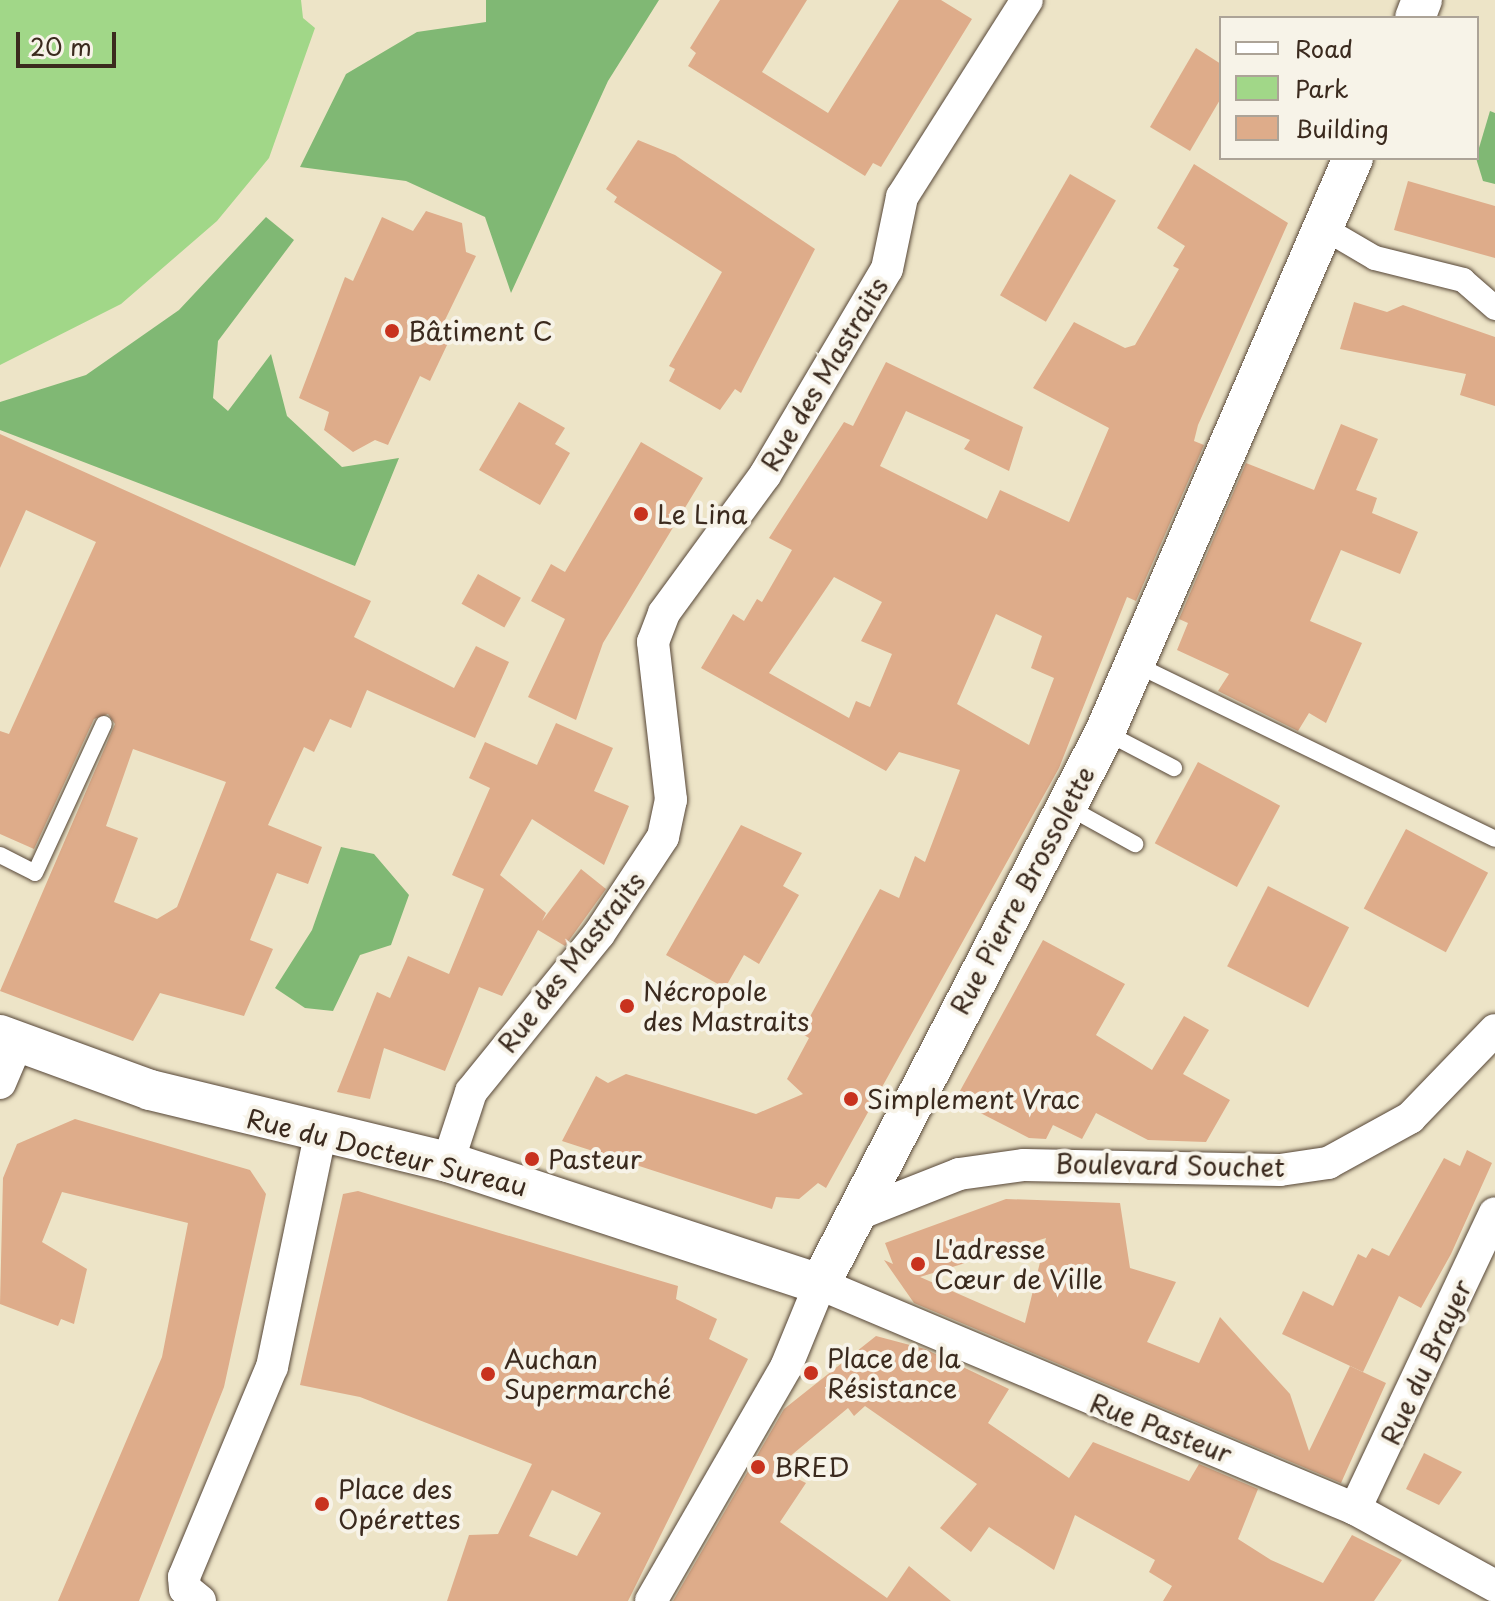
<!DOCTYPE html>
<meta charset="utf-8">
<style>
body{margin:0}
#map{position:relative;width:1495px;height:1601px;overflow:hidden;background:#ede4c7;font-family:"Playpen Sans",sans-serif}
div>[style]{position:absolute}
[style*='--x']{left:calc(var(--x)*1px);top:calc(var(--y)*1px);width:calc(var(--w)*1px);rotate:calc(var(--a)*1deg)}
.green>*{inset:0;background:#a1d788}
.forest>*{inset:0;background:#80b874}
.building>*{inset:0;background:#deac8a;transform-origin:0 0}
.roads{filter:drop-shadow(0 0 2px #564637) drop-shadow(0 0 2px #564637)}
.service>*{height:16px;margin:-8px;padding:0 8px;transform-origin:8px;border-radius:8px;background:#fff}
.pedestrian>*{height:24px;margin:-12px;padding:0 12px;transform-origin:12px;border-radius:12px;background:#fff}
.minor>*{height:32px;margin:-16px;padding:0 16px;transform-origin:16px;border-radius:16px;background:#fff}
.tertiary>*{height:40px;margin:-20px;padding:0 20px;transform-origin:20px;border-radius:20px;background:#fff}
.dots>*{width:22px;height:22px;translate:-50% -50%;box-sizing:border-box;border:4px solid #f7f3e8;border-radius:50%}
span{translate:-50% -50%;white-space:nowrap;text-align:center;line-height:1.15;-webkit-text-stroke:8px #f7f3e8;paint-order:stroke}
.poi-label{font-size:26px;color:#3b2a1e}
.left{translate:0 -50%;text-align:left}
.street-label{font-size:26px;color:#3b2a1e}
.legend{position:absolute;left:1219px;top:16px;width:260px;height:144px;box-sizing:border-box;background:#f7f3e8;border:2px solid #aca397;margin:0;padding:10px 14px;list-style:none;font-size:24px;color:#3b2a1e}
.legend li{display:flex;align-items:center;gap:16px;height:40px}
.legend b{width:40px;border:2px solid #aca397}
.scale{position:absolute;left:16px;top:32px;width:100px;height:36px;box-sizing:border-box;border:4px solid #3b2a1e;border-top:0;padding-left:10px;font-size:24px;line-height:28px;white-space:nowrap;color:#3b2a1e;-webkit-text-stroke:6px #f7f3e8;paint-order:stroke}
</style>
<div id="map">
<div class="green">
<i style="clip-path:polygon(0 0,301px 0,303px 18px,315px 28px,269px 158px,217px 221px,121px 304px,0 365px)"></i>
</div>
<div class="forest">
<i style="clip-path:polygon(486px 0,659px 0,608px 81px,511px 293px,485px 217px,406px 181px,300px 167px,346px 74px,417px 32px,486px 22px)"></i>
<i style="clip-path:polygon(1490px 111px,1495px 113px,1495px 184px,1483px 181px,1476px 158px)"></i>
<i style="clip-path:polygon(266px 217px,294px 240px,218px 341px,213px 398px,228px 411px,271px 354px,287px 416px,342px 467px,399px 458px,355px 566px,0 430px,0 402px,86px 375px,179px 310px)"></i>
<i style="clip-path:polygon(341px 847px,374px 854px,409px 895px,391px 945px,360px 955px,333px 1011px,305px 1008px,275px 988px,312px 930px)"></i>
</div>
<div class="building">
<i style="clip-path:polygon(720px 0,807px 0,762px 72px,828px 113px,899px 0,941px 0,972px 19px,881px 167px,873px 163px,865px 176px,688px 66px,696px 53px,690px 48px)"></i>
<i style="clip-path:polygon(1196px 48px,1221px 64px,1221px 98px,1190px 151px,1150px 127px)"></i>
<i style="clip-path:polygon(638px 140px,675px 155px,815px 249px,741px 393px,735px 389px,720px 410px,669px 381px,675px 369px,669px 366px,722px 272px,614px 202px,617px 197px,606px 189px)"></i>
<i style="clip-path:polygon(evenodd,1194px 164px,1288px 223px,1198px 425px,1194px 441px,1204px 445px,1136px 601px,1127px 597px,1059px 768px,826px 1188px,818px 1183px,799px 1199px,776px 1197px,772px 1209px,562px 1141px,596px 1076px,608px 1083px,626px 1074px,756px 1114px,803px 1094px,787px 1079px,809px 1038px,801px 1033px,880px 889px,899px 898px,915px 856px,925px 862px,960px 770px,899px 752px,886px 771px,701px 668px,733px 614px,744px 621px,757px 599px,762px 602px,792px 550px,769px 538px,844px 422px,853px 426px,886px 362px,1023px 427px,1009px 471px,964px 449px,970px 440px,906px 411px,880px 466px,987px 519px,1000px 490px,1069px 522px,1109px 428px,1033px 388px,1074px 322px,1125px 348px,1135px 345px,1179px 269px,1173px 266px,1185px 246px,1157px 228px,1194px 164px,834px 577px,882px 602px,861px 641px,892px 654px,870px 707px,856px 701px,849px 718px,769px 673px,834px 577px,1194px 164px,996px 614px,1042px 636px,1031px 668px,1054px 678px,1029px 745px,957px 704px,996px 614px)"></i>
<i style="left:1070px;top:174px;width:53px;height:140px;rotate:30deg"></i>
<i style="clip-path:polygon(1408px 181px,1495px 206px,1495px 258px,1394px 230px)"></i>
<i style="clip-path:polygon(426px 211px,462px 223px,466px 252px,476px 256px,445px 320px,456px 326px,430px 381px,420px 376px,388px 445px,375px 440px,353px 452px,324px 430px,329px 412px,299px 398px,345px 277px,353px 281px,382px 217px,413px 231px)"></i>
<i style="clip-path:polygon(1354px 302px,1387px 312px,1403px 305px,1495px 337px,1495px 406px,1460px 395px,1466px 374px,1340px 349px)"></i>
<i style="clip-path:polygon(519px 402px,565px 428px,555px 444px,570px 453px,540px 505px,479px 470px)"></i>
<i style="clip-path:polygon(1341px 424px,1378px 439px,1356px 490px,1377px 498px,1372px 513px,1418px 532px,1400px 574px,1341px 550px,1310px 621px,1362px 643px,1326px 723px,1309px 713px,1298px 731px,1218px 691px,1229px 674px,1177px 650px,1188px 623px,1179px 619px,1246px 463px,1314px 490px)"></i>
<i style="clip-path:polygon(evenodd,0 434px,371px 601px,354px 637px,454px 688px,476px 646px,509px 662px,475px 738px,367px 690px,351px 728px,330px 719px,314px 752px,304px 747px,268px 825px,322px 847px,308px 884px,277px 873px,250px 940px,273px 949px,244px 1016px,160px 993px,133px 1041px,0 991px,115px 724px,108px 714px,94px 719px,34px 849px,0 834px,0 731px,9px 734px,96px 542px,26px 510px,0 568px,0 434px,133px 749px,226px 782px,177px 907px,157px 919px,114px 902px,138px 838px,106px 826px,133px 749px)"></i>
<i style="clip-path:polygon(641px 442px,703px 478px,603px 643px,576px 720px,528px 697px,565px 619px,531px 601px,551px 564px,565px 572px)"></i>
<i style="left:478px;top:574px;width:49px;height:34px;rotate:29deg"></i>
<i style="clip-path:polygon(556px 723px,613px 748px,594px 791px,629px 806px,604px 865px,532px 819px,500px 875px,546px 913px,542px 921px,581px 869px,606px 889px,565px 946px,538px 930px,502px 996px,479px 987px,445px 1071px,384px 1048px,370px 1099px,337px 1092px,377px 992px,390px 998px,408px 956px,449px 974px,484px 889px,452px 875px,490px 788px,469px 778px,485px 742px,537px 765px)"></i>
<i style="left:1198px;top:762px;width:93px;height:92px;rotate:28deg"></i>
<i style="clip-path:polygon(741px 825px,802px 853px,783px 886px,799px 895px,759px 964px,744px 955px,725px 988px,666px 955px)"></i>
<i style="left:1406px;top:829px;width:93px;height:90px;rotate:28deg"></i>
<i style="left:1268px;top:886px;width:91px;height:90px;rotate:27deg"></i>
<i style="clip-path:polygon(1043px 940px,1125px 984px,1096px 1035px,1152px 1070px,1184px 1016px,1209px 1030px,1183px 1074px,1230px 1100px,1206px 1142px,1148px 1140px,1096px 1113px,1082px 1139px,1053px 1125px,1046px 1139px,1029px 1138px,955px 1100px)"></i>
<i style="clip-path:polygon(75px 1119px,250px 1170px,266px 1194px,224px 1387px,139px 1601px,58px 1601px,162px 1357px,188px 1223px,62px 1192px,42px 1242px,87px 1269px,74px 1324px,61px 1319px,58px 1326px,0 1304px,3px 1178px,17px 1144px)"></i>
<i style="clip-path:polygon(1467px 1150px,1492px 1163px,1451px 1254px,1421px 1308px,1399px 1296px,1363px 1372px,1282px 1334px,1303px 1291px,1333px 1306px,1358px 1254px,1366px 1258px,1372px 1248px,1389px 1256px,1444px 1158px,1460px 1166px)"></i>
<i style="clip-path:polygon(evenodd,358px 1191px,678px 1286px,676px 1299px,717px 1319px,709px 1339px,748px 1359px,628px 1601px,447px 1601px,469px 1535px,498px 1534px,532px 1464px,360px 1397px,300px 1385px,343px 1194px,358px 1191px,552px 1490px,601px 1513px,577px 1556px,529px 1536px,552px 1490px)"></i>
<i style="clip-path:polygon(evenodd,1006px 1199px,1120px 1203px,1130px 1268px,1176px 1282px,1147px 1342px,1199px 1363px,1220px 1317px,1290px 1394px,1309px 1451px,1350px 1366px,1386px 1383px,1341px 1483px,914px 1303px,884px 1260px,893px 1264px,885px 1243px,1006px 1199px,1046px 1238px,1025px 1323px,920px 1277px,1046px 1238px)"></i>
<i style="clip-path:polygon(876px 1336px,925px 1349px,1009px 1389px,988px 1423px,1069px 1478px,1093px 1442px,1189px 1481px,1199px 1464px,1258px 1489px,1238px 1539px,1271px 1560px,1323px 1583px,1352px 1535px,1402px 1560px,1374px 1601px,1163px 1601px,1172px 1586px,1149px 1572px,1155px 1560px,1075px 1515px,1054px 1570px,989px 1527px,971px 1552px,940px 1528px,977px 1484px,865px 1406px,854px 1416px,848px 1408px,788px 1458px,804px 1471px,798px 1479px,806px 1483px,780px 1522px,887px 1598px,909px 1566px,951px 1601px,673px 1601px,784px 1409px)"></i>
<i style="clip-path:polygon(1424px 1453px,1462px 1472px,1439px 1505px,1406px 1489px)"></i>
</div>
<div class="roads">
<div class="service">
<i style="--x:1135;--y:664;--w:400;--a:25.9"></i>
<i style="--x:1105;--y:732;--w:78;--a:27.6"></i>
<i style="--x:1068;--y:807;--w:77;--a:28.9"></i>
<i style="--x:0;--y:855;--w:39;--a:27"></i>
<i style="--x:35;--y:873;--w:164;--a:-65.2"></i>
</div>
<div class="pedestrian">
<i style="--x:1322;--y:227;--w:61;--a:30.3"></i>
<i style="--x:1375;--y:258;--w:91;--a:14"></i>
<i style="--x:1463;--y:280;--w:43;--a:41.2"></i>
</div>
<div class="minor">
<i style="--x:0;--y:1083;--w:43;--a:-67"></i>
<i style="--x:448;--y:1162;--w:74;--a:-71.8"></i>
<i style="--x:471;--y:1092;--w:203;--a:-51"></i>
<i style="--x:599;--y:934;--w:116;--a:-56.6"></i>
<i style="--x:663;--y:837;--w:38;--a:-78"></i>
<i style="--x:671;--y:800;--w:159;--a:-96.5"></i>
<i style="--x:653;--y:642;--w:31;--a:-69"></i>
<i style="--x:664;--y:613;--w:171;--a:-53.8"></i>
<i style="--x:765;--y:475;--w:239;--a:-59.4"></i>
<i style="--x:887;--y:269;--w:74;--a:-78.2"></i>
<i style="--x:902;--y:197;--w:233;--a:-57.6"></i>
<i style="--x:853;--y:1216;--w:114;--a:-21.6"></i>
<i style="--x:959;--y:1174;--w:66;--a:-7.9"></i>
<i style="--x:1024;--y:1165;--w:256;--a:1.1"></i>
<i style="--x:1280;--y:1170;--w:49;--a:-8.3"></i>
<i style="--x:1328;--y:1163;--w:94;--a:-28.8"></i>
<i style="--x:1410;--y:1118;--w:122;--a:-46"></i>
<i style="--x:1355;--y:1509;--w:327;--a:-64.7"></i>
<i style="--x:200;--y:1601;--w:19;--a:-141"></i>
<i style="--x:185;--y:1589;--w:12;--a:-95"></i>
<i style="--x:184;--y:1577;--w:228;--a:-67.3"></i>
<i style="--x:272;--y:1367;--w:236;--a:-78.3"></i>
<i style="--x:651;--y:1601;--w:270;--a:-60"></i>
<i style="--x:786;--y:1367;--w:90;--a:-67.7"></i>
<i style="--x:820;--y:1284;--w:580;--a:22.81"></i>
<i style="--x:1355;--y:1509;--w:160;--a:28.8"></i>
</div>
<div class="tertiary">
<i style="--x:1415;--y:18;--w:19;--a:-69"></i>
<i style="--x:0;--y:1035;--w:160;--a:20.1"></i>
<i style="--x:150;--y:1090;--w:307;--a:13.6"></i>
<i style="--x:448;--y:1162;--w:391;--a:18.2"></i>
<i style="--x:820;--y:1284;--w:621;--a:-62.69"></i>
<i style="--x:1105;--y:732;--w:625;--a:-66.63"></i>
</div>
</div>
<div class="dots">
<i style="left:392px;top:331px;background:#c8321e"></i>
<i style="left:641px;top:514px;background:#c8321e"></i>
<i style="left:627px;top:1006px;background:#c8321e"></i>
<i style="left:851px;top:1099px;background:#c8321e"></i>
<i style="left:532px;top:1159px;background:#c8321e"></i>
<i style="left:918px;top:1264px;background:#c8321e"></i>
<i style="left:811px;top:1373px;background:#c8321e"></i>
<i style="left:488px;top:1374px;background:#c8321e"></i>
<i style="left:758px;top:1467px;background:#c8321e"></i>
<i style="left:322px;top:1504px;background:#c8321e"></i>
</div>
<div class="poi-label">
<span class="left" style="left:408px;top:331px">Bâtiment C</span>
<span class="left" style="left:657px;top:514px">Le Lina</span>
<span class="left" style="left:643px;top:1006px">Nécropole<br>des Mastraits</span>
<span class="left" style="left:867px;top:1099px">Simplement Vrac</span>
<span class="left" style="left:548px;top:1159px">Pasteur</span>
<span class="left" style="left:934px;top:1264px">L'adresse<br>Cœur de Ville</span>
<span class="left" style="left:827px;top:1373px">Place de la<br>Résistance</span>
<span class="left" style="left:504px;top:1374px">Auchan<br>Supermarché</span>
<span class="left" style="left:774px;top:1467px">BRED</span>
<span class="left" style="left:338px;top:1504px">Place des<br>Opérettes</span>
</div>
<div class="street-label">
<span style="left:824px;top:374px;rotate:-59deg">Rue des Mastraits</span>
<span style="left:1022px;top:890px;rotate:-62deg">Rue Pierre Brossolette</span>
<span style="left:571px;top:962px;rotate:-52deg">Rue des Mastraits</span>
<span style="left:387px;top:1152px;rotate:14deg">Rue du Docteur Sureau</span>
<span style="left:1170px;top:1165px;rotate:1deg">Boulevard Souchet</span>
<span style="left:1426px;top:1362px;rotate:-65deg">Rue du Brayer</span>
<span style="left:1161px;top:1428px;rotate:21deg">Rue Pasteur</span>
</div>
<ul class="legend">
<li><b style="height:10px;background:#fff"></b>Road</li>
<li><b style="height:22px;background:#a1d788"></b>Park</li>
<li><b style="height:22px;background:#deac8a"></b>Building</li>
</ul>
<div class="scale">20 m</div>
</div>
